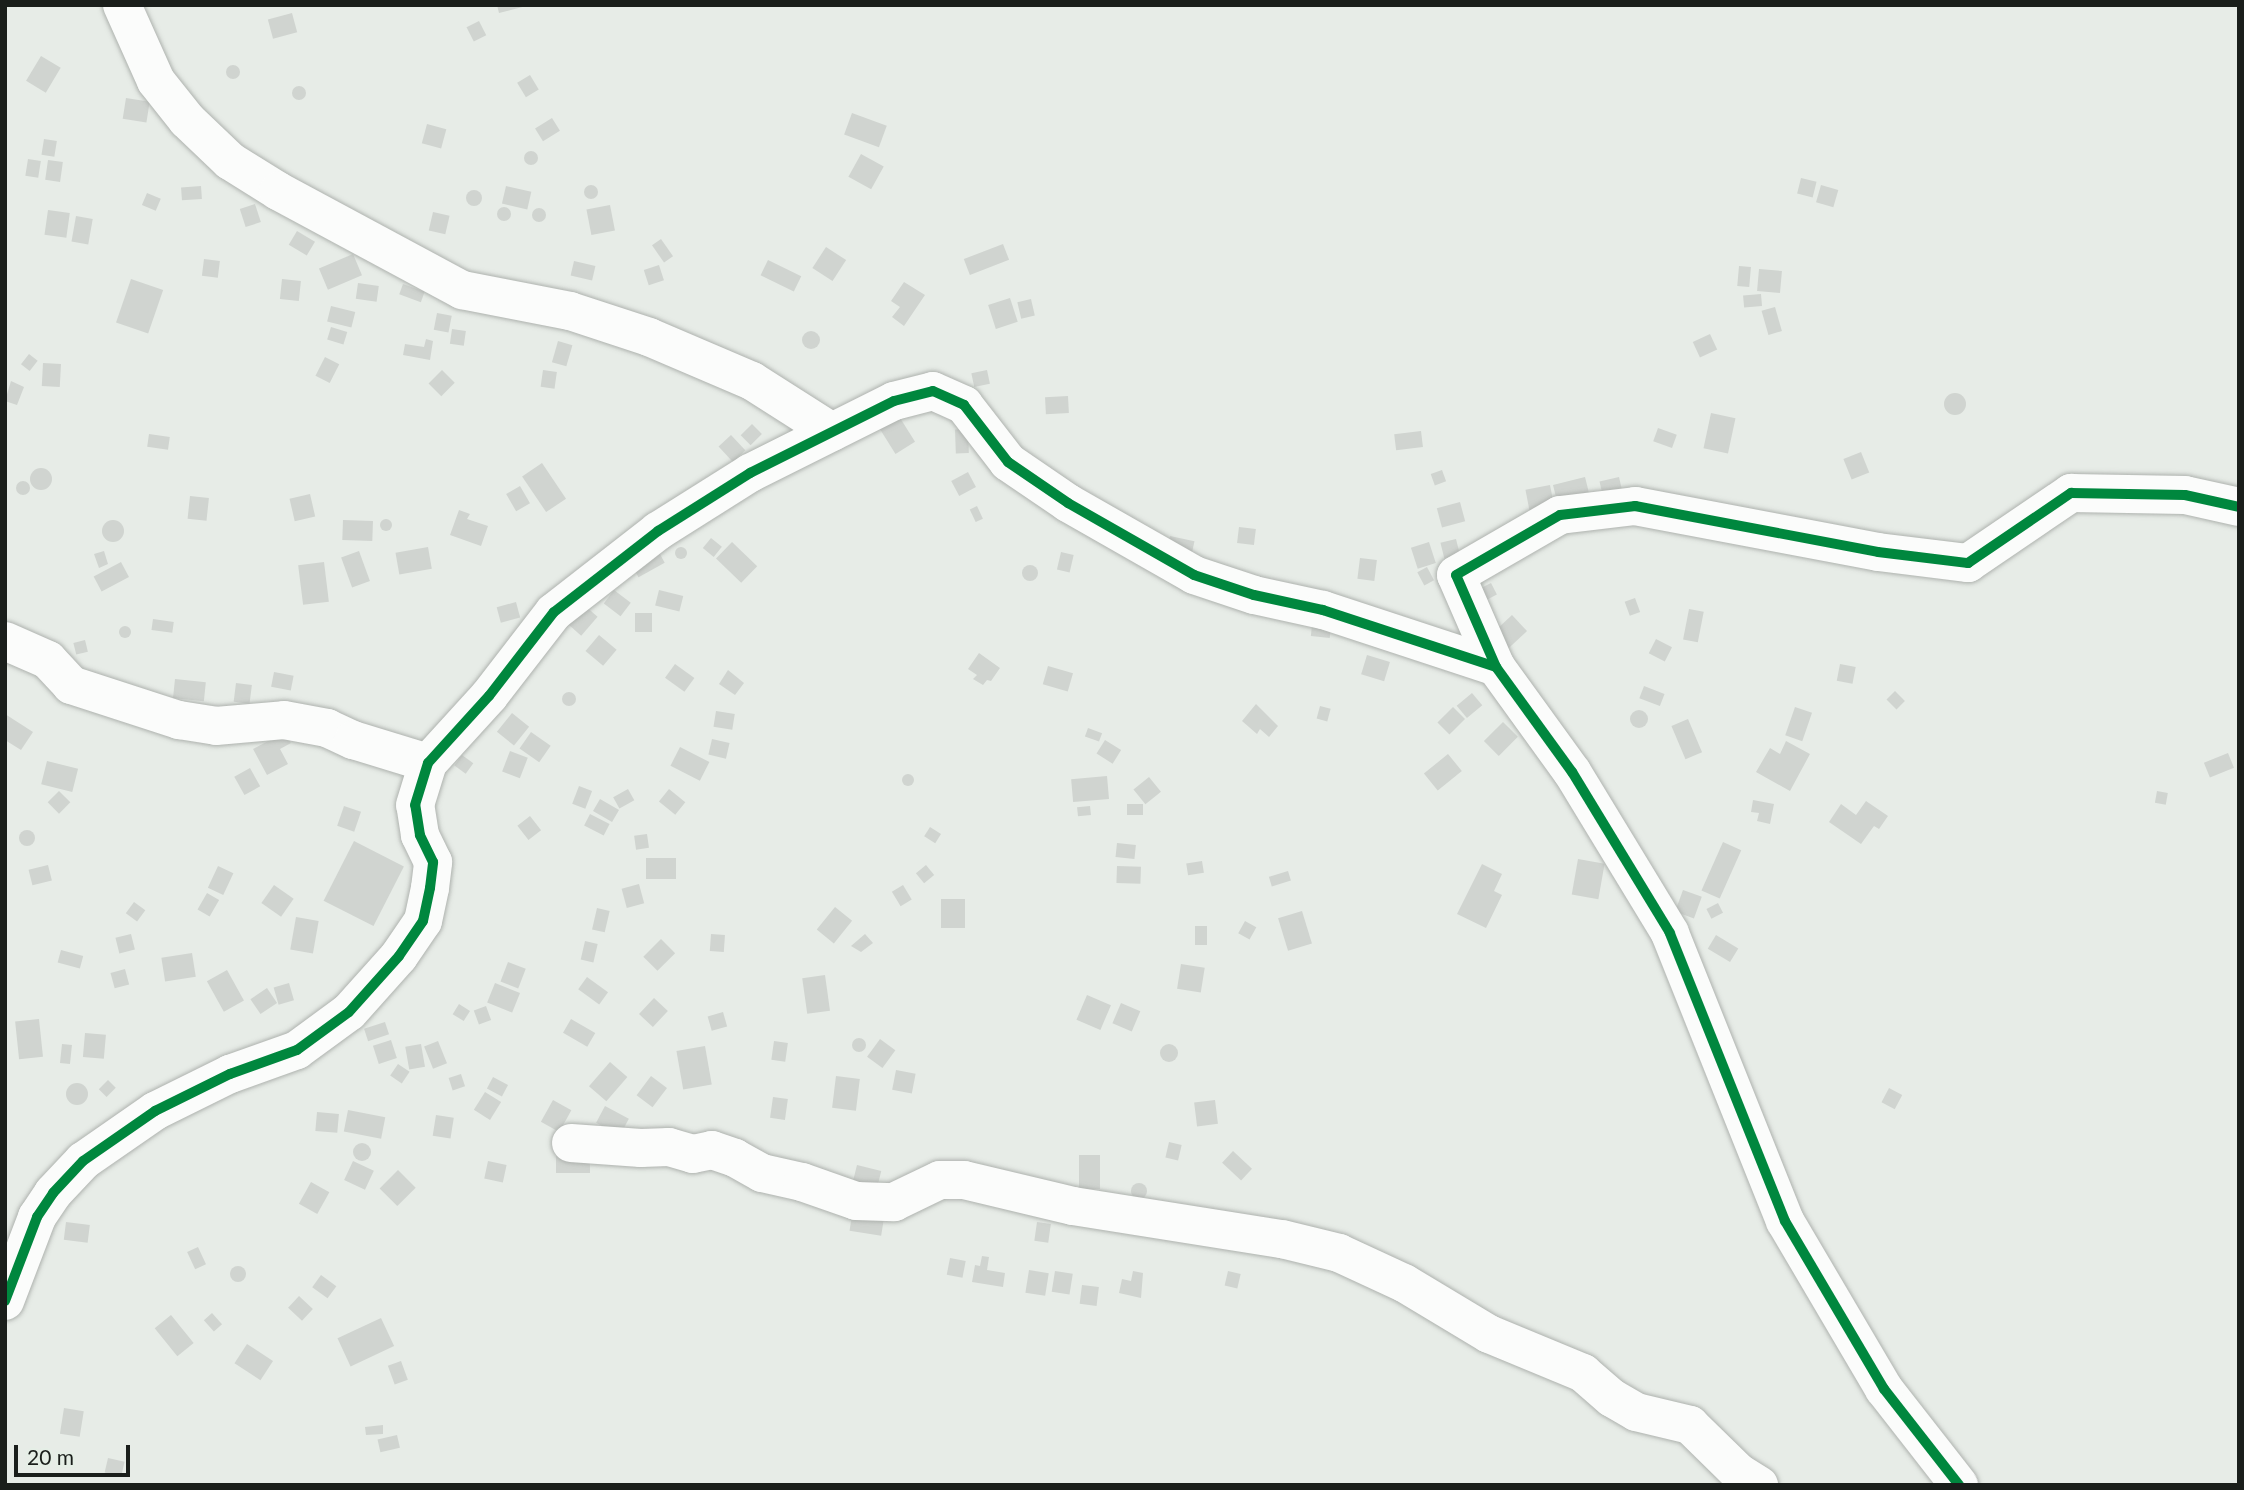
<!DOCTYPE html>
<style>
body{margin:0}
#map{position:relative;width:2244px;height:1490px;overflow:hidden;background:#e7ece7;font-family:Lato,sans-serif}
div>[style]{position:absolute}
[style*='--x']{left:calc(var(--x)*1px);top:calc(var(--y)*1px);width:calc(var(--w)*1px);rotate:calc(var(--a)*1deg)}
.building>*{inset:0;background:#d0d4d0;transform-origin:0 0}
.round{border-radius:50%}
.roads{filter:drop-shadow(0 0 2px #aeb2ae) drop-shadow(0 0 2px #aeb2ae)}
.minor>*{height:38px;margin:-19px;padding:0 19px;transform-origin:19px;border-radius:19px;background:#fbfcfb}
.cycleway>*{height:10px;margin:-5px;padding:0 5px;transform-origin:5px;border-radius:5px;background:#00873e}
span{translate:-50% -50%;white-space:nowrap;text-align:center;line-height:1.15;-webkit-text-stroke:7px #e5eee6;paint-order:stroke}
.frame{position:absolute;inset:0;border:7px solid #1a1e1b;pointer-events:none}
.scale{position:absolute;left:14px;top:1445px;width:116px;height:32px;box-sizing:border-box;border:4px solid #1a1e1b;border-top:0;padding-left:9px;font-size:21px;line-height:24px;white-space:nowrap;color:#1a1e1b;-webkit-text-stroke:5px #e5eee6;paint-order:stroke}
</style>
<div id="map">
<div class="building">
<i style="clip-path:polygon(497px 5px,526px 5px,526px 6px,499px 13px)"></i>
<i style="left:292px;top:13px;width:20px;height:25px;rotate:75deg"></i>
<i style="left:479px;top:21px;width:16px;height:14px;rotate:63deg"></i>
<i style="left:41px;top:56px;width:23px;height:29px;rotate:31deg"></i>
<i class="round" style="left:226px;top:65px;width:14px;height:14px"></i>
<i style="left:530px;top:75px;width:17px;height:15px;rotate:59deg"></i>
<i class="round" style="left:292px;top:86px;width:14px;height:14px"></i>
<i style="left:126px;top:98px;width:24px;height:21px;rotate:9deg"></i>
<i style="left:852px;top:113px;width:37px;height:23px;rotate:20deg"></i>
<i style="left:552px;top:118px;width:15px;height:20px;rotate:58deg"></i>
<i style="left:427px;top:124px;width:20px;height:20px;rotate:15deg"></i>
<i style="left:44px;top:139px;width:13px;height:16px;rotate:9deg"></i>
<i class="round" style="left:524px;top:151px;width:14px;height:14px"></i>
<i style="left:861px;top:154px;width:26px;height:26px;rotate:29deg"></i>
<i style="left:28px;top:159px;width:13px;height:17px;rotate:9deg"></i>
<i style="left:48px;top:160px;width:15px;height:20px;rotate:8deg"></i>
<i style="left:1801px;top:178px;width:16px;height:16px;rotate:14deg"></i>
<i style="left:1821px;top:185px;width:18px;height:18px;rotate:16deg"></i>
<i class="round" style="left:584px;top:185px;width:14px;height:14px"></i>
<i style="left:201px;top:186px;width:13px;height:20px;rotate:86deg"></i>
<i style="left:506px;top:186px;width:26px;height:18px;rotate:13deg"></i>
<i class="round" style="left:466px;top:190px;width:16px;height:16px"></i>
<i style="left:147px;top:193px;width:15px;height:13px;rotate:23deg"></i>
<i style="left:255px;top:204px;width:19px;height:16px;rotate:72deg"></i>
<i style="left:610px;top:205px;width:26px;height:24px;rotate:79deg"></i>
<i class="round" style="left:497px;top:207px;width:14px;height:14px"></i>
<i class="round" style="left:532px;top:208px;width:14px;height:14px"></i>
<i style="left:48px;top:210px;width:22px;height:25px;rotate:8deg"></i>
<i style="left:433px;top:212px;width:17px;height:19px;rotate:13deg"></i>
<i style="left:76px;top:216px;width:17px;height:26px;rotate:10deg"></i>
<i style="left:297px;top:231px;width:21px;height:16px;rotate:31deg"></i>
<i style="left:661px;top:239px;width:21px;height:11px;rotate:55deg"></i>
<i style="left:1003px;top:244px;width:17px;height:42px;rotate:69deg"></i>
<i style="left:826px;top:247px;width:24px;height:25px;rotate:33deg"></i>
<i style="left:353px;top:254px;width:23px;height:37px;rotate:67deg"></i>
<i style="left:204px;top:259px;width:16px;height:17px;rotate:7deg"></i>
<i style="left:768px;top:260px;width:37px;height:17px;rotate:26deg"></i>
<i style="left:574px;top:261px;width:22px;height:15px;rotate:13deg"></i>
<i style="left:659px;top:265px;width:16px;height:16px;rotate:72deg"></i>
<i style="left:1739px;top:266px;width:12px;height:20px;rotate:5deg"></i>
<i style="left:1759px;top:269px;width:23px;height:22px;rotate:5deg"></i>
<i style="left:131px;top:279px;width:34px;height:46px;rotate:19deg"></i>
<i style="left:282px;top:279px;width:19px;height:20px;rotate:6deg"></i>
<i style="clip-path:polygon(904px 282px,925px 295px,904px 326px,892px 317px,900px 307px,891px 301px)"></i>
<i style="left:358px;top:283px;width:21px;height:16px;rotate:8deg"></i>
<i style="left:403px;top:284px;width:23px;height:11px;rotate:20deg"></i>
<i style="left:1761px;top:294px;width:12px;height:18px;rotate:85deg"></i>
<i style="left:1010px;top:298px;width:25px;height:23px;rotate:72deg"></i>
<i style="left:1031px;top:299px;width:17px;height:14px;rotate:77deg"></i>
<i style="left:331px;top:306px;width:25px;height:16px;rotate:14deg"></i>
<i style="left:1775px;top:307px;width:25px;height:14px;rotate:74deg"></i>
<i style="left:437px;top:313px;width:15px;height:17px;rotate:11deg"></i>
<i style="left:331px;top:327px;width:17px;height:13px;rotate:17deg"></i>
<i style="left:452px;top:329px;width:14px;height:15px;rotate:8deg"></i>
<i class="round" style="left:802px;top:331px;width:18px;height:18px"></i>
<i style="left:1710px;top:334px;width:17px;height:19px;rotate:65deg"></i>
<i style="clip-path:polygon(426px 339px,433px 341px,430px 360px,403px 355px,405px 344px,424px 347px)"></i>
<i style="left:558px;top:341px;width:15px;height:22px;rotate:16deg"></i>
<i style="left:29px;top:354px;width:11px;height:13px;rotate:38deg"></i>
<i style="left:325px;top:357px;width:16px;height:21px;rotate:27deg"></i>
<i style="left:43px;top:363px;width:18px;height:23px;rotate:3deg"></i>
<i style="left:442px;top:370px;width:18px;height:19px;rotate:45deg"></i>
<i style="left:543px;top:370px;width:14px;height:17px;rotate:8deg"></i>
<i style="left:987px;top:370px;width:14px;height:16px;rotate:78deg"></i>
<i style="clip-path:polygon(11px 381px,24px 387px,17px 405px,5px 401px)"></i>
<i class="round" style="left:1944px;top:393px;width:22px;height:22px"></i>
<i style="left:1068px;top:396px;width:17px;height:23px;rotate:87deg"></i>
<i style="left:897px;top:413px;width:34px;height:23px;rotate:58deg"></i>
<i style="left:1711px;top:413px;width:25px;height:36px;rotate:12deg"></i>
<i style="left:752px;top:424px;width:14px;height:16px;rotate:45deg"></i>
<i style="left:1658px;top:428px;width:20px;height:14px;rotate:20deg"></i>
<i style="left:968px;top:429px;width:24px;height:13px;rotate:88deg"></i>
<i style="left:1421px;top:431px;width:16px;height:27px;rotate:83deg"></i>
<i style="left:149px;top:434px;width:21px;height:13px;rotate:8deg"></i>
<i style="left:731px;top:435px;width:21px;height:17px;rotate:47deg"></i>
<i style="left:1861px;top:452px;width:22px;height:19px;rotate:68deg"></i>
<i style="left:542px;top:463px;width:43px;height:24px;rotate:56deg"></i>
<i class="round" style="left:30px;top:468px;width:22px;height:22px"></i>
<i style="left:1442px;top:470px;width:12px;height:12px;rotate:70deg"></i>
<i style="left:968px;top:472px;width:17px;height:19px;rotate:62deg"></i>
<i style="left:1585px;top:477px;width:21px;height:33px;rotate:76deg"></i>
<i style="left:1619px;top:477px;width:13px;height:20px;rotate:77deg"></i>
<i class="round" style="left:16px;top:481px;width:14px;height:14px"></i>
<i style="left:1550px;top:485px;width:21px;height:25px;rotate:79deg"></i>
<i style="left:520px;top:486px;width:20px;height:16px;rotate:60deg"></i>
<i style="left:310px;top:494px;width:23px;height:21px;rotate:77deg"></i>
<i style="left:190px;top:496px;width:19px;height:23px;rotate:6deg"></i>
<i style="left:1460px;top:502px;width:20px;height:24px;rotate:75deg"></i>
<i style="left:977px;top:506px;width:14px;height:8px;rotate:65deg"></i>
<i style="clip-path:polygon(459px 510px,470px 514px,467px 519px,488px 526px,481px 546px,450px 535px)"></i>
<i class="round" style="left:380px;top:519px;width:12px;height:12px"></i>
<i style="left:343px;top:520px;width:30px;height:20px;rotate:2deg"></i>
<i class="round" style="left:102px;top:520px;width:22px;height:22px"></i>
<i style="left:1239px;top:527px;width:17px;height:16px;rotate:7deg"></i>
<i style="left:1170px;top:536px;width:25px;height:15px;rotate:12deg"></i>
<i style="left:711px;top:538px;width:14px;height:13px;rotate:39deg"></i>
<i style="left:1456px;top:539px;width:16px;height:16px;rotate:76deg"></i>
<i style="left:732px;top:542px;width:35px;height:23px;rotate:44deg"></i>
<i style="left:1429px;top:542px;width:22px;height:19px;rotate:72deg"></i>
<i class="round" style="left:675px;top:547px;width:12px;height:12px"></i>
<i style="left:428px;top:547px;width:22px;height:33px;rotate:80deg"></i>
<i style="left:656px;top:547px;width:18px;height:30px;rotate:61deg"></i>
<i style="clip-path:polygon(104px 551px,108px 564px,99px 568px,94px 554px)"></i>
<i style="left:359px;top:551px;width:32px;height:19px;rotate:70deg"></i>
<i style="left:1061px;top:552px;width:13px;height:18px;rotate:13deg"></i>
<i style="left:1360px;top:558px;width:17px;height:21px;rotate:7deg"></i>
<i style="left:121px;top:562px;width:17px;height:31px;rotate:62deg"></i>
<i style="left:324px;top:562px;width:40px;height:26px;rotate:83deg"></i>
<i class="round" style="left:1022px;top:565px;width:16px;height:16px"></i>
<i style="left:1427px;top:567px;width:15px;height:11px;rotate:62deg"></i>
<i style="left:1491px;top:583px;width:13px;height:14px;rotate:63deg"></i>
<i style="left:614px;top:590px;width:21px;height:17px;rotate:37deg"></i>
<i style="left:659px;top:590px;width:25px;height:16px;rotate:14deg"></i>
<i style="left:1635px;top:598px;width:15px;height:11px;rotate:70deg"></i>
<i style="left:516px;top:602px;width:16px;height:20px;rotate:75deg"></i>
<i style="left:584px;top:605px;width:18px;height:25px;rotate:41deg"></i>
<i style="left:1689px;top:609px;width:15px;height:31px;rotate:11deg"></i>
<i style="left:652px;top:613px;width:19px;height:17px;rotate:90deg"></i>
<i style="left:1512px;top:615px;width:22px;height:30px;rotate:47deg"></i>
<i style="left:153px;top:619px;width:21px;height:11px;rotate:8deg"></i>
<i style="left:1312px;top:625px;width:19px;height:11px;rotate:6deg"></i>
<i class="round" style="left:119px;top:626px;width:12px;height:12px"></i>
<i style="left:599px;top:635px;width:23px;height:21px;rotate:40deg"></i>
<i style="left:1656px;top:639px;width:18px;height:16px;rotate:27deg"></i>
<i style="left:85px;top:640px;width:12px;height:12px;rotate:76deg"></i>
<i style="clip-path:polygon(979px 653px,1000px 668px,991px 681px,987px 680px,983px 685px,973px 679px,977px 675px,968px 669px)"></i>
<i style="left:1367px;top:655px;width:24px;height:20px;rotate:17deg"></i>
<i style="left:675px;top:664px;width:24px;height:17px;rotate:36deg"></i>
<i style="left:1840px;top:664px;width:16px;height:17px;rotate:11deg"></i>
<i style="left:1048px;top:666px;width:26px;height:19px;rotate:16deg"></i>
<i style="clip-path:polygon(728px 670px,744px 683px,735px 695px,719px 684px)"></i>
<i style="left:274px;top:672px;width:20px;height:15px;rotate:11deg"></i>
<i style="left:175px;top:679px;width:31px;height:19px;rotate:6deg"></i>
<i style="left:236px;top:683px;width:16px;height:19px;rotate:7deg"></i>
<i style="left:1644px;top:686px;width:22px;height:13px;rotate:21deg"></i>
<i style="left:1895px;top:691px;width:14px;height:12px;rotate:45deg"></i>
<i class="round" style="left:562px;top:692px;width:14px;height:14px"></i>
<i style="left:1472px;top:693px;width:16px;height:20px;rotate:50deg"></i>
<i style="clip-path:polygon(1256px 704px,1278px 726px,1269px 737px,1260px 729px,1257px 734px,1242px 721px)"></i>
<i style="left:1320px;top:706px;width:11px;height:13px;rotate:15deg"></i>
<i style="left:1453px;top:707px;width:17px;height:22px;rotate:45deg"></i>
<i style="left:1795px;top:707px;width:18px;height:30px;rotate:19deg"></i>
<i class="round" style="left:1630px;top:710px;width:18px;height:18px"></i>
<i style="left:716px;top:711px;width:19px;height:16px;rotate:9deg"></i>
<i style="left:512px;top:713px;width:22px;height:24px;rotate:39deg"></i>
<i style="clip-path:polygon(5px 714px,33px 732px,21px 750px,5px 740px)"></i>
<i style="left:1688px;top:719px;width:36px;height:18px;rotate:67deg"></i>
<i style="left:1503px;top:722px;width:21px;height:27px;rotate:45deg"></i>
<i style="left:1088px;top:728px;width:15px;height:9px;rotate:20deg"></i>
<i style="clip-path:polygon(285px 732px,291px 743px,280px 749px,288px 764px,267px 775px,253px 749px)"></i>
<i style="left:531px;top:732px;width:24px;height:20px;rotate:35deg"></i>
<i style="left:712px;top:739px;width:18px;height:16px;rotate:13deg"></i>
<i style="left:1105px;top:740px;width:19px;height:16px;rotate:32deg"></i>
<i style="clip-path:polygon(1786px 741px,1810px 754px,1790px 791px,1756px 772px,1770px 748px,1780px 754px)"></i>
<i style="left:680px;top:747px;width:33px;height:21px;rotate:27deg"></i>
<i style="left:510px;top:751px;width:19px;height:22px;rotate:21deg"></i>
<i style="left:2228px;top:753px;width:16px;height:26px;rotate:68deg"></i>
<i style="left:1448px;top:754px;width:22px;height:31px;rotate:51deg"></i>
<i style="left:462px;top:755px;width:14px;height:13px;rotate:36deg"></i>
<i style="left:47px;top:761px;width:32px;height:24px;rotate:14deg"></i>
<i style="left:250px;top:768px;width:21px;height:18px;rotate:61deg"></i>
<i class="round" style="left:902px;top:774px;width:12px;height:12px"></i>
<i style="left:1107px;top:776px;width:23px;height:36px;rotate:85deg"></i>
<i style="left:1149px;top:777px;width:19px;height:20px;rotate:51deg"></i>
<i style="left:579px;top:786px;width:14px;height:19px;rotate:21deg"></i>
<i style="left:628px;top:789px;width:13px;height:17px;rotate:61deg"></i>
<i style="left:669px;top:789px;width:21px;height:16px;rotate:39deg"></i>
<i style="left:59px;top:791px;width:16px;height:16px;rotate:45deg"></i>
<i style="left:2157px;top:791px;width:11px;height:12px;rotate:10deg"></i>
<i style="left:600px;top:799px;width:22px;height:14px;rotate:30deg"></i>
<i style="clip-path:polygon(1753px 800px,1774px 804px,1770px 824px,1757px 821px,1759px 813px,1751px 812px)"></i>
<i style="clip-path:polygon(1866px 801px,1888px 816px,1879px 829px,1874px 826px,1861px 844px,1829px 822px,1841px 804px,1856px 815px)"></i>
<i style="left:1127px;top:804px;width:16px;height:11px"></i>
<i style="left:344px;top:806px;width:18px;height:21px;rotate:19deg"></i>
<i style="left:1090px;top:806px;width:9px;height:13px;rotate:84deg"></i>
<i style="left:590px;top:814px;width:22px;height:13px;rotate:27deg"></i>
<i style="left:530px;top:816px;width:18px;height:16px;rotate:52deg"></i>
<i style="left:930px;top:827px;width:13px;height:11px;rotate:32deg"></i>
<i class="round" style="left:19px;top:830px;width:16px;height:16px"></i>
<i style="left:647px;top:834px;width:14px;height:13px;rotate:82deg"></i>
<i style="left:354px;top:841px;width:56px;height:67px;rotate:27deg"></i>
<i style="left:1723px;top:842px;width:20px;height:53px;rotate:24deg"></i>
<i style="left:1117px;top:843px;width:19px;height:14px;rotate:6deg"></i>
<i style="left:646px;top:858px;width:30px;height:21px"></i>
<i style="left:1578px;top:859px;width:27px;height:36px;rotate:10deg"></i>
<i style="left:1202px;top:861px;width:12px;height:16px;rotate:81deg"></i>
<i style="clip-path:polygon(1482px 864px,1502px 874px,1494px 891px,1502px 895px,1486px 928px,1457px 914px)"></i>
<i style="left:48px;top:865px;width:16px;height:20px;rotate:76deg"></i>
<i style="left:926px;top:865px;width:13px;height:13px;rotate:51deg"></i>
<i style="left:218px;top:866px;width:17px;height:24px;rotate:25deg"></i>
<i style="left:1117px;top:866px;width:24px;height:17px;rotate:2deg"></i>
<i style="left:1288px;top:871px;width:10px;height:20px;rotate:73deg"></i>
<i style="left:639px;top:884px;width:20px;height:18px;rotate:75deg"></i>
<i style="left:274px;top:885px;width:24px;height:22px;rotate:35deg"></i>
<i style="left:903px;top:885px;width:17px;height:13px;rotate:59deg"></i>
<i style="left:1683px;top:890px;width:20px;height:23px;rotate:20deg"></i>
<i style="left:207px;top:893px;width:14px;height:19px;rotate:30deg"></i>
<i style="left:941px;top:899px;width:24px;height:29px"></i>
<i style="left:134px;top:902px;width:14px;height:14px;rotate:36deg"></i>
<i style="left:1718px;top:903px;width:11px;height:13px;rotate:63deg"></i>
<i style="left:835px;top:907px;width:22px;height:29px;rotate:39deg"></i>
<i style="left:597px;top:908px;width:13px;height:22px;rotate:13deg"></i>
<i style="left:1302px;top:911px;width:34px;height:25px;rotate:73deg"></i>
<i style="left:296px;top:917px;width:23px;height:33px;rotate:10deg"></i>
<i style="left:1245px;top:921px;width:13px;height:14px;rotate:29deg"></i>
<i style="left:1195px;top:926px;width:12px;height:19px"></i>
<i style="left:131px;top:934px;width:16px;height:16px;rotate:76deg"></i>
<i style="left:711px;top:934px;width:14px;height:17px;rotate:4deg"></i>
<i style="clip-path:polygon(865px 934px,873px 943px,861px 952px,851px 946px)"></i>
<i style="left:1716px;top:935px;width:26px;height:16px;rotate:31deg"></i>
<i style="left:661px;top:939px;width:20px;height:25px;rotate:45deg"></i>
<i style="left:585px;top:941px;width:13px;height:19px;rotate:13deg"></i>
<i style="left:61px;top:950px;width:23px;height:13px;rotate:15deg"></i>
<i style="left:192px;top:953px;width:24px;height:31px;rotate:81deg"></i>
<i style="left:508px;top:962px;width:19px;height:21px;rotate:21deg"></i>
<i style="left:1181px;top:964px;width:24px;height:25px;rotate:9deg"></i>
<i style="left:125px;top:969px;width:16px;height:15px;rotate:75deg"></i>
<i style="left:227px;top:970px;width:35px;height:23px;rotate:61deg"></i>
<i style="left:825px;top:975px;width:36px;height:23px;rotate:82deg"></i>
<i style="left:587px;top:977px;width:26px;height:15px;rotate:36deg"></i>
<i style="left:289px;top:983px;width:18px;height:16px;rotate:74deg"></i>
<i style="left:495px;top:983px;width:27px;height:21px;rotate:22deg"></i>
<i style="left:267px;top:988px;width:18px;height:20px;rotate:56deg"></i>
<i style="left:1087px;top:995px;width:26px;height:27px;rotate:23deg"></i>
<i style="left:654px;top:998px;width:19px;height:22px;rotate:43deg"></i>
<i style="left:1121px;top:1003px;width:21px;height:22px;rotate:23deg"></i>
<i style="left:459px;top:1004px;width:13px;height:12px;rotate:32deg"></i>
<i style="left:486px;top:1006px;width:15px;height:13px;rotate:70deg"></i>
<i style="left:723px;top:1012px;width:15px;height:16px;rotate:74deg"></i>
<i style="left:39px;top:1019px;width:38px;height:24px;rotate:84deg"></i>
<i style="left:571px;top:1019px;width:28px;height:16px;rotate:30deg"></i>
<i style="left:385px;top:1022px;width:13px;height:22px;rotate:72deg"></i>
<i style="left:85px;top:1033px;width:21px;height:24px;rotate:5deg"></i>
<i class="round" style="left:852px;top:1038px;width:14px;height:14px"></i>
<i style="left:880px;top:1039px;width:19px;height:22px;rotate:36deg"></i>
<i style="left:391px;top:1040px;width:19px;height:19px;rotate:72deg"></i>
<i style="left:438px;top:1041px;width:24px;height:15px;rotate:68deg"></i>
<i style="left:774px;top:1041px;width:14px;height:19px;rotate:8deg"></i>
<i class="round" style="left:1160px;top:1044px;width:18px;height:18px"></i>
<i style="left:62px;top:1044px;width:10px;height:19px;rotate:6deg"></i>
<i style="left:421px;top:1044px;width:23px;height:16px;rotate:80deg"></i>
<i style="left:705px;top:1046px;width:39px;height:29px;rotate:80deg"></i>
<i style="left:610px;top:1062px;width:23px;height:32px;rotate:41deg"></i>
<i style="left:398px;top:1064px;width:14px;height:14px;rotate:34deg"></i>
<i style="left:896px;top:1070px;width:20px;height:20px;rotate:11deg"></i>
<i style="left:461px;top:1074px;width:13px;height:13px;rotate:72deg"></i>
<i style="left:651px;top:1076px;width:20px;height:24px;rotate:37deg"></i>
<i style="left:836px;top:1076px;width:24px;height:32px;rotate:7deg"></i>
<i style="left:493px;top:1077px;width:17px;height:13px;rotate:28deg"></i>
<i style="left:108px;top:1080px;width:11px;height:13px;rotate:45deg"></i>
<i class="round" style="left:66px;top:1083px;width:22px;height:22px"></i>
<i style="left:1889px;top:1088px;width:15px;height:16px;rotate:28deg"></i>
<i style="left:485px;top:1092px;width:19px;height:21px;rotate:32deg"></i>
<i style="left:773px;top:1097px;width:15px;height:21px;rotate:8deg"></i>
<i style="left:553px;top:1100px;width:21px;height:25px;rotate:29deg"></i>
<i style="left:1215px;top:1100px;width:24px;height:21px;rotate:83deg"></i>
<i style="left:605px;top:1106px;width:27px;height:19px;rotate:28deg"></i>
<i style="left:348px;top:1110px;width:38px;height:22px;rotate:11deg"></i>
<i style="left:317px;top:1112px;width:22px;height:19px;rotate:5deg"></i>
<i style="left:436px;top:1115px;width:18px;height:21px;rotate:9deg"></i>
<i style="left:1169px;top:1142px;width:13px;height:16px;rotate:13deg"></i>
<i class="round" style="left:353px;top:1143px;width:18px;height:18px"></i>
<i style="left:556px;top:1150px;width:34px;height:23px"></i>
<i style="left:1233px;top:1151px;width:26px;height:16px;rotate:43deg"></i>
<i style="left:1079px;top:1155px;width:21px;height:34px"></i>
<i style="left:353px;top:1161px;width:23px;height:21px;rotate:25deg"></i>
<i style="left:488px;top:1161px;width:19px;height:18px;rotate:12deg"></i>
<i style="left:857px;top:1165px;width:25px;height:23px;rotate:14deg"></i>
<i style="left:398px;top:1170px;width:25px;height:26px;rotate:45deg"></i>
<i style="left:311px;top:1182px;width:21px;height:25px;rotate:29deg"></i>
<i class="round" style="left:1131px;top:1183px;width:16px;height:16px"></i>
<i style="left:853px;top:1209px;width:32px;height:22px;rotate:9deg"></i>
<i style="left:66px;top:1222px;width:24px;height:18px;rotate:7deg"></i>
<i style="left:1037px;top:1222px;width:14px;height:19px;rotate:8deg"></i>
<i style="left:198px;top:1247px;width:19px;height:12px;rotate:65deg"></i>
<i style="clip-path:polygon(982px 1256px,989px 1257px,987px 1270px,1005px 1273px,1003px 1287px,972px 1282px,975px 1265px,980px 1266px)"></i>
<i style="left:950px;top:1258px;width:16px;height:17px;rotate:11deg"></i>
<i class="round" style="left:230px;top:1266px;width:16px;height:16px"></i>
<i style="left:1029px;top:1270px;width:20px;height:23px;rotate:9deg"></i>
<i style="left:1055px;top:1271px;width:18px;height:21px;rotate:9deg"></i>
<i style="clip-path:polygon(1133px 1271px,1143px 1273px,1141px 1298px,1119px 1293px,1122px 1279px,1131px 1281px)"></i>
<i style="left:1228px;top:1271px;width:13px;height:15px;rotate:13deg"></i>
<i style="left:321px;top:1275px;width:19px;height:15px;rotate:36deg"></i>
<i style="left:1082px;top:1285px;width:17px;height:19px;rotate:7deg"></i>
<i style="left:299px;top:1296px;width:19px;height:16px;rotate:43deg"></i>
<i style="left:212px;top:1313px;width:15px;height:11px;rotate:48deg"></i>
<i style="left:171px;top:1315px;width:36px;height:21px;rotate:51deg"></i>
<i style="left:381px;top:1318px;width:31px;height:48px;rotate:65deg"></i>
<i style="left:247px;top:1344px;width:31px;height:23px;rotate:33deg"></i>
<i style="left:401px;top:1361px;width:20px;height:14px;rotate:70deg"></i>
<i style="left:64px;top:1408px;width:20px;height:26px;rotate:9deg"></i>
<i style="clip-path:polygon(383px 1425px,383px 1434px,366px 1435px,365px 1427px)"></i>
<i style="left:397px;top:1435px;width:13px;height:20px;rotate:77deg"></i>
<i style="left:108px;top:1458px;width:17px;height:15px;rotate:13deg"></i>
</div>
<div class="roads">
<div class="minor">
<i style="--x:122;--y:5;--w:83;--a:65.9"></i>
<i style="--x:156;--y:81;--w:50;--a:51.5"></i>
<i style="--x:187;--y:120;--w:59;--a:43.6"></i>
<i style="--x:230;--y:161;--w:57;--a:32"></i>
<i style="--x:278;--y:191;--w:209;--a:28.3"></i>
<i style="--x:462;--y:290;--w:110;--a:11"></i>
<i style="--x:570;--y:311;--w:83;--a:18.2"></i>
<i style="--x:649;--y:337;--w:112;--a:23.1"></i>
<i style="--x:752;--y:381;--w:95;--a:32.5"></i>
<i style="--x:5;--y:641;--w:47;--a:23.8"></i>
<i style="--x:48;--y:660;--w:34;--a:47"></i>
<i style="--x:71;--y:685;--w:114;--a:18"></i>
<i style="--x:179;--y:720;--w:37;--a:9"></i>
<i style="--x:216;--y:726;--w:68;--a:-5"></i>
<i style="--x:284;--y:720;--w:44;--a:10.5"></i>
<i style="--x:327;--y:728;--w:29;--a:25"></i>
<i style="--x:353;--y:740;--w:78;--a:17"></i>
<i style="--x:571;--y:1143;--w:70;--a:4.1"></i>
<i style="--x:641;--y:1148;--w:28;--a:-2"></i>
<i style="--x:669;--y:1147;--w:25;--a:16"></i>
<i style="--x:693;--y:1154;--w:19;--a:-12"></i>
<i style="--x:712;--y:1150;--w:24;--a:19"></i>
<i style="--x:735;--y:1158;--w:31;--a:29"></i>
<i style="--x:762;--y:1173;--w:41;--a:12.7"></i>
<i style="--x:802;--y:1182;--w:57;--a:19.4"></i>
<i style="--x:856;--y:1201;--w:38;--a:2"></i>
<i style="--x:894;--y:1202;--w:51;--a:-25.6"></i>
<i style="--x:940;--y:1180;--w:24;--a:0"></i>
<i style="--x:964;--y:1180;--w:112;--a:13.4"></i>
<i style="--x:1073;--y:1206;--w:212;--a:9"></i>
<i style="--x:1282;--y:1239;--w:59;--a:13.8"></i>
<i style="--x:1339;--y:1253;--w:72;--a:24.8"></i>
<i style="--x:1404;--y:1283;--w:99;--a:31"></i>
<i style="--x:1489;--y:1334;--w:102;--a:22.5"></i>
<i style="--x:1583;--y:1373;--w:38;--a:41"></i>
<i style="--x:1612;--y:1398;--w:28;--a:30"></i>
<i style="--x:1636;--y:1412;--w:56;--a:13.5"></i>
<i style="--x:1690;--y:1425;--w:67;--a:44.4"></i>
<i style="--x:1738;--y:1472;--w:25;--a:32"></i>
<i style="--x:5;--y:1301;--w:90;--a:-69.1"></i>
<i style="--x:37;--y:1217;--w:29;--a:-56"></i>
<i style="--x:53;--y:1193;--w:44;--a:-46.8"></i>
<i style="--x:83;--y:1161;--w:88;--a:-34.8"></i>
<i style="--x:155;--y:1111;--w:84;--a:-26.3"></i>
<i style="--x:230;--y:1074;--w:71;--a:-19.7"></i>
<i style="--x:297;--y:1050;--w:64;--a:-36.2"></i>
<i style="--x:349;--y:1012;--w:75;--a:-48.2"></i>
<i style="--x:399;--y:956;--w:42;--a:-55.6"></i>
<i style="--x:423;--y:921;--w:34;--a:-78"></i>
<i style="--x:430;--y:888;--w:26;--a:-83"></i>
<i style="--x:433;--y:862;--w:30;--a:-116"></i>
<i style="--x:420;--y:835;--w:30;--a:-99"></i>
<i style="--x:415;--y:805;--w:44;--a:-72.8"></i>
<i style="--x:428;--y:763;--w:91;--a:-47.7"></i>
<i style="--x:489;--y:696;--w:106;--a:-52.3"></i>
<i style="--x:554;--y:612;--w:132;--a:-37.9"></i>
<i style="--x:658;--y:531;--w:109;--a:-32.2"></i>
<i style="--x:750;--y:473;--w:161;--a:-26.6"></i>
<i style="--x:894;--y:401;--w:40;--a:-14.4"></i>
<i style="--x:933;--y:391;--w:34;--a:24"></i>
<i style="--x:964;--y:405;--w:72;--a:52.3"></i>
<i style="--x:1008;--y:462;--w:73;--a:34.3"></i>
<i style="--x:1068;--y:503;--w:145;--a:29.7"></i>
<i style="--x:1194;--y:575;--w:63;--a:18.4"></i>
<i style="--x:1254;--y:595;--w:71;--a:12.3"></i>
<i style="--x:1323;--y:610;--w:182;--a:18.2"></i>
<i style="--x:1959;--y:1485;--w:122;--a:-128"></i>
<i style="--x:1884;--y:1389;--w:195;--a:-120.5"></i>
<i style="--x:1785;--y:1221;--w:310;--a:-111.8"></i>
<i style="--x:1670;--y:933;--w:188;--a:-121.3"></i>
<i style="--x:1572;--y:772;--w:130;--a:-125.9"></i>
<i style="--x:1496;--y:667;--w:100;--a:-113.5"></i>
<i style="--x:1456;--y:575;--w:120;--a:-30"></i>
<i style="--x:1560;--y:515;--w:76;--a:-6.8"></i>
<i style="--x:1635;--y:506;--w:247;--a:10.7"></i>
<i style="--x:1878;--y:552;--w:91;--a:7"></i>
<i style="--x:1968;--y:563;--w:125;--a:-34.2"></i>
<i style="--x:2071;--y:493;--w:114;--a:1"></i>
<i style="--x:2185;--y:495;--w:55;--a:12.5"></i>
</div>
</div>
<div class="cycleway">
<i style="--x:5;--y:1301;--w:90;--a:-69.1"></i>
<i style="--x:37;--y:1217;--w:29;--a:-56"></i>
<i style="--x:53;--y:1193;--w:44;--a:-46.8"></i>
<i style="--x:83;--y:1161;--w:88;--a:-34.8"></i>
<i style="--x:155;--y:1111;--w:84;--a:-26.3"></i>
<i style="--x:230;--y:1074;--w:71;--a:-19.7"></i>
<i style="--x:297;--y:1050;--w:64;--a:-36.2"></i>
<i style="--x:349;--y:1012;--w:75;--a:-48.2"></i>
<i style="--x:399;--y:956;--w:42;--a:-55.6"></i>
<i style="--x:423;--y:921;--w:34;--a:-78"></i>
<i style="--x:430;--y:888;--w:26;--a:-83"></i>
<i style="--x:433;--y:862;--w:30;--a:-116"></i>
<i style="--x:420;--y:835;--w:30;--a:-99"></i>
<i style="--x:415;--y:805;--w:44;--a:-72.8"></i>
<i style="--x:428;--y:763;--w:91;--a:-47.7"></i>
<i style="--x:489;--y:696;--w:106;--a:-52.3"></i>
<i style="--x:554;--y:612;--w:132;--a:-37.9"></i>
<i style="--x:658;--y:531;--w:109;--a:-32.2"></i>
<i style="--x:750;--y:473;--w:161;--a:-26.6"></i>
<i style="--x:894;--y:401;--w:40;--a:-14.4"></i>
<i style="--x:933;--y:391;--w:34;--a:24"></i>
<i style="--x:964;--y:405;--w:72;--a:52.3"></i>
<i style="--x:1008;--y:462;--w:73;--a:34.3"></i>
<i style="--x:1068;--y:503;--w:145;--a:29.7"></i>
<i style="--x:1194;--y:575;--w:63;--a:18.4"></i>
<i style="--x:1254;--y:595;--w:71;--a:12.3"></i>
<i style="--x:1323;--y:610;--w:182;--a:18.2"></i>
<i style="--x:1959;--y:1485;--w:122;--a:-128"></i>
<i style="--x:1884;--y:1389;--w:195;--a:-120.5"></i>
<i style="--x:1785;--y:1221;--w:310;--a:-111.8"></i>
<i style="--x:1670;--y:933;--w:188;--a:-121.3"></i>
<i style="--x:1572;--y:772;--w:130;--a:-125.9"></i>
<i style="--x:1496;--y:667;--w:100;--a:-113.5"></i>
<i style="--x:1456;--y:575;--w:120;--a:-30"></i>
<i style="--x:1560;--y:515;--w:76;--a:-6.8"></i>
<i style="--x:1635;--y:506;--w:247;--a:10.7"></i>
<i style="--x:1878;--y:552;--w:91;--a:7"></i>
<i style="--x:1968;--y:563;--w:125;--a:-34.2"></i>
<i style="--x:2071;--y:493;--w:114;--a:1"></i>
<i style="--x:2185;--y:495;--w:55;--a:12.5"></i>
</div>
<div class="frame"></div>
<div class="scale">20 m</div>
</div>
